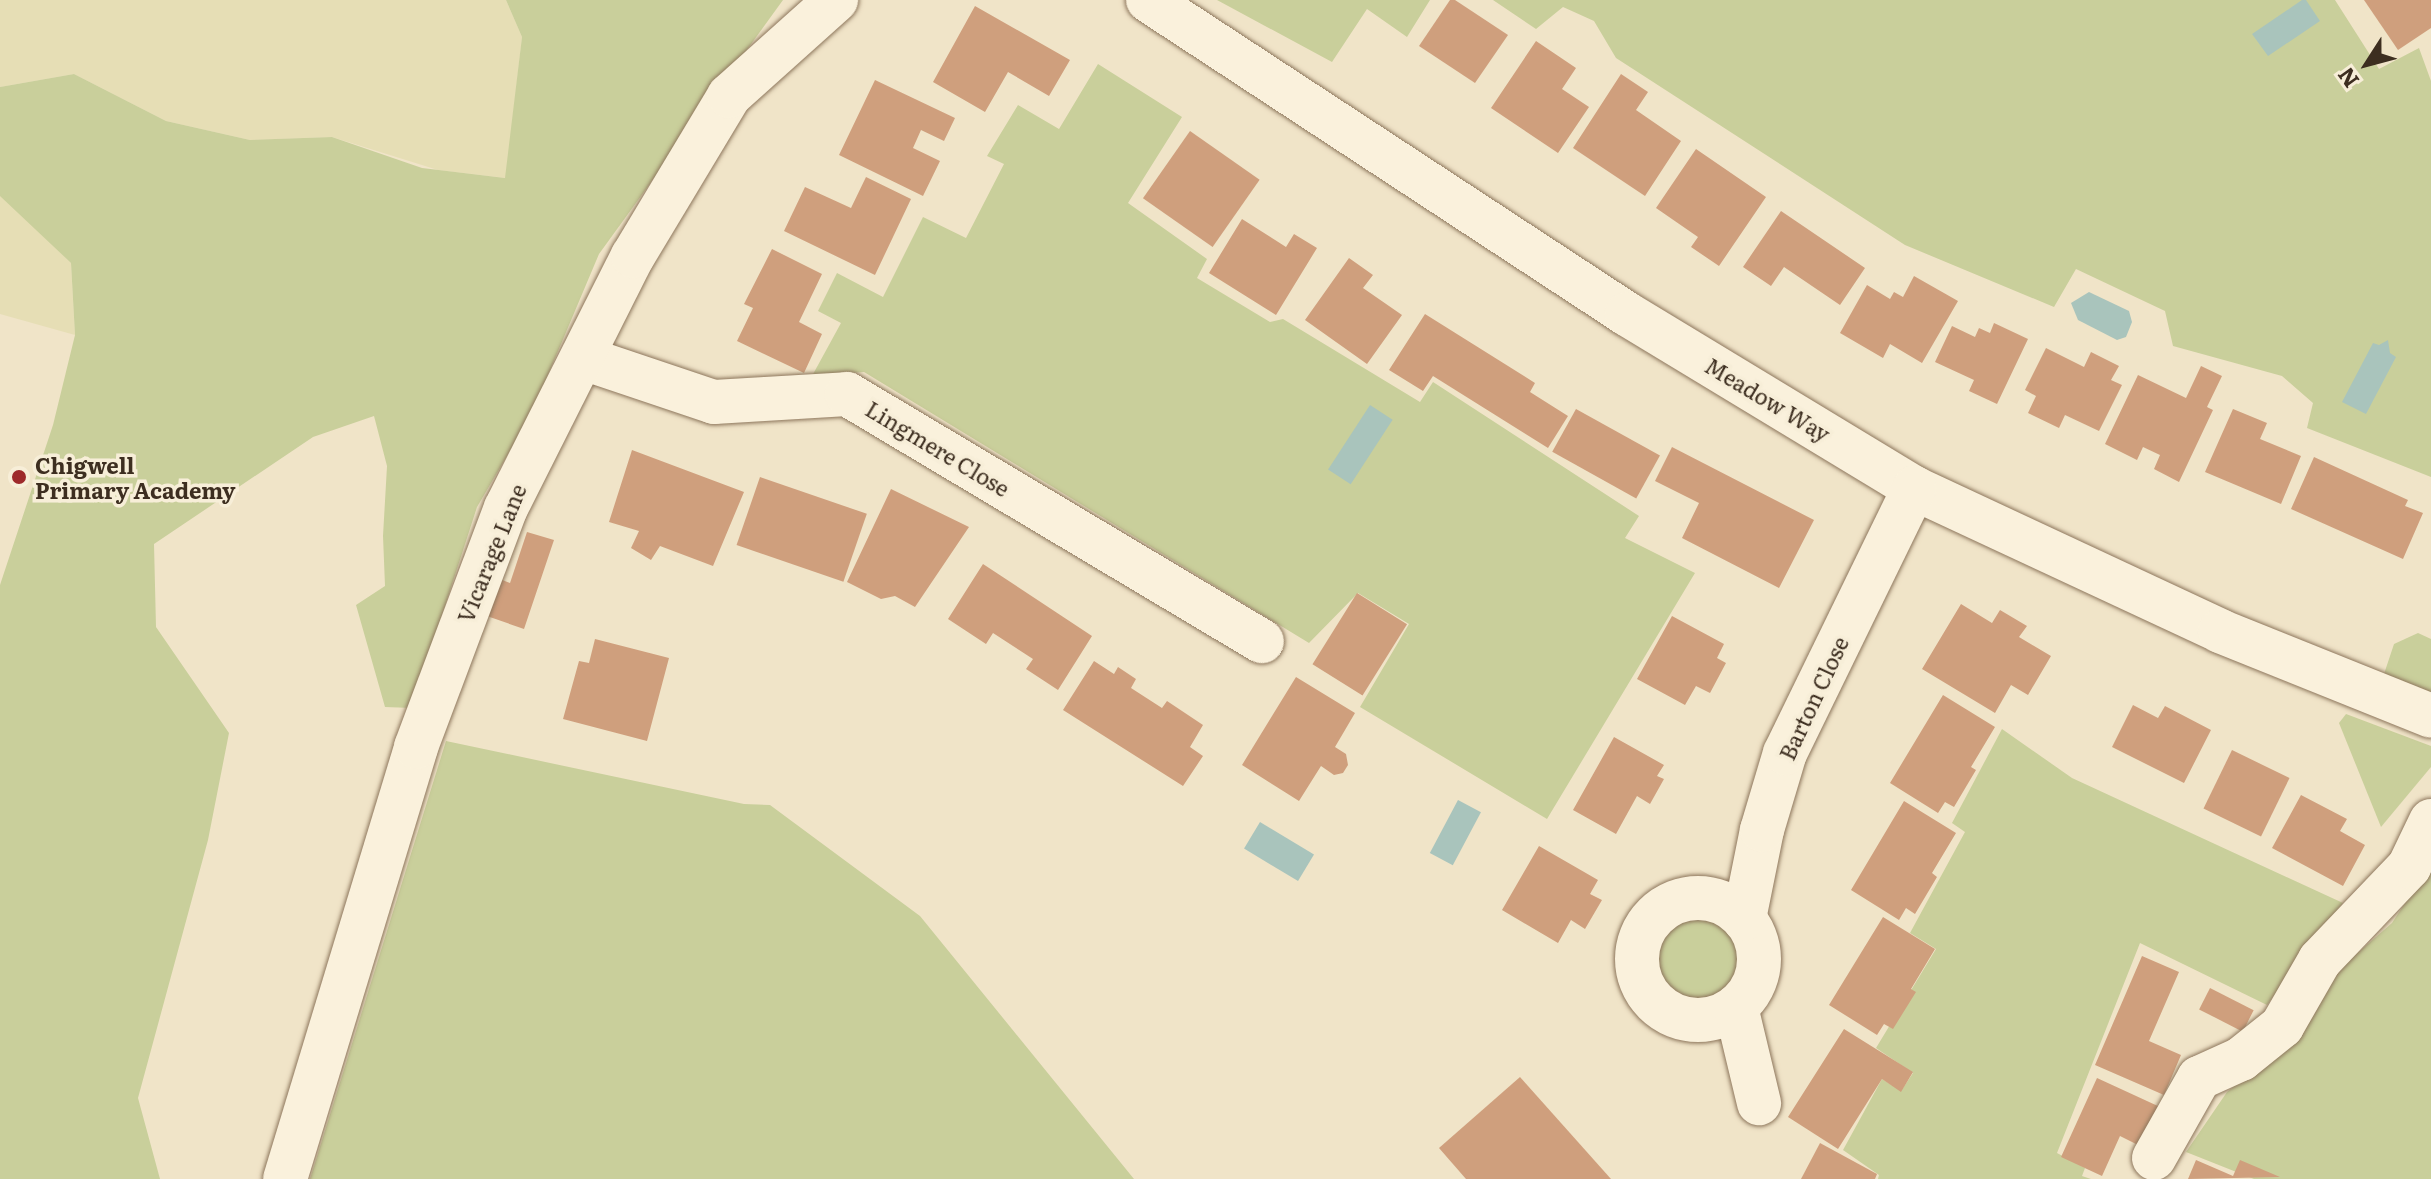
<!DOCTYPE html>
<style>
body{margin:0}
#map{position:relative;width:2431px;height:1179px;overflow:hidden;background:#f0e4c8;font-family:Literata,serif}
div>[style]{position:absolute}
[style*='--x']{left:calc(var(--x)*1px);top:calc(var(--y)*1px);width:calc(var(--w)*1px);rotate:calc(var(--a)*1deg)}
.farmland>*{inset:0;background:#e6deb5}
.green>*{inset:0;background:#c9cf9b}
.round{border-radius:50%}
.water>*{inset:0;background:#a9c4bc;transform-origin:0 0}
.building>*{inset:0;background:#cf9f7d;transform-origin:0 0}
.roads{filter:drop-shadow(0 0 2px #8d765c) drop-shadow(0 0 2px #8d765c)}
.minor>*{height:44px;margin:-22px;padding:0 22px;transform-origin:22px;border-radius:22px;background:#faf1dc}
.minor>.ring{margin:-22px;padding:0;box-sizing:content-box;background:none;border:44px solid #faf1dc;border-radius:50%}
.dots>*{width:22px;height:22px;translate:-50% -50%;box-sizing:border-box;border:4px solid #f7eed8;border-radius:50%}
span{translate:-50% -50%;white-space:nowrap;text-align:center;line-height:1.15;-webkit-text-stroke:7px #f7eed8;paint-order:stroke}
.street-label{font-size:22px;color:#3d2e20}
.poi-label{font-size:22px;color:#3d2e20;font-weight:700}
.left{translate:0 -50%;text-align:left}
.north{position:absolute;left:2327px;top:24px;width:80px;height:80px;-webkit-text-stroke:6px #f7eed8;paint-order:stroke;rotate:234deg;font-size:22px;font-weight:700;line-height:32px;text-align:center;color:#3d2e20}
.north::after{content:'';display:block;margin:auto;width:28px;height:36px;background:#3d2e20;clip-path:polygon(50% 0,100% 100%,50% 72%,0 100%)}
</style>
<div id="map">
<div class="farmland">
<i style="clip-path:polygon(0 0,506px 0,522px 37px,506px 178px,438px 170px,332px 137px,250px 140px,166px 121px,74px 74px,0 87px)"></i>
<i style="clip-path:polygon(0 194px,71px 263px,75px 335px,0 314px)"></i>
</div>
<div class="green">
<i style="clip-path:polygon(506px 0,783px 0,599px 254px,531px 415px,477px 507px,412px 708px,385px 707px,356px 605px,385px 586px,383px 536px,387px 466px,374px 416px,313px 437px,154px 544px,156px 627px,229px 733px,208px 840px,138px 1098px,160px 1179px,0 1179px,0 585px,53px 425px,75px 335px,71px 263px,0 196px,0 87px,74px 74px,166px 121px,250px 140px,332px 137px,422px 168px,505px 178px,522px 37px)"></i>
<i style="clip-path:polygon(1217px 0,1430px 0,1407px 37px,1367px 9px,1332px 62px)"></i>
<i style="clip-path:polygon(1493px 0,2335px 0,2379px 69px,2419px 48px,2431px 81px,2431px 477px,2307px 428px,2313px 403px,2282px 376px,2173px 346px,2165px 311px,2076px 269px,2054px 307px,1905px 245px,1616px 58px,1594px 21px,1563px 7px,1536px 29px)"></i>
<i style="clip-path:polygon(1098px 64px,1182px 117px,1128px 203px,1207px 259px,1197px 278px,1270px 322px,1283px 319px,1420px 402px,1433px 382px,1639px 516px,1625px 538px,1695px 573px,1547px 819px,1360px 707px,1409px 624px,1358px 593px,1309px 643px,864px 372px,812px 376px,841px 323px,818px 311px,837px 273px,883px 297px,923px 217px,966px 238px,1004px 164px,987px 156px,1018px 105px,1059px 129px)"></i>
<i style="clip-path:polygon(2418px 633px,2431px 639px,2431px 700px,2382px 680px,2394px 644px)"></i>
<i style="clip-path:polygon(2346px 714px,2431px 746px,2431px 767px,2381px 827px,2339px 723px)"></i>
<i style="clip-path:polygon(2002px 729px,2072px 778px,2343px 903px,2267px 1005px,2140px 943px,2057px 1153px,2085px 1168px,2082px 1176px,2091px 1179px,1878px 1179px,1879px 1175px,1843px 1150px,1882px 1079px,1901px 1091px,1913px 1073px,1876px 1048px,1936px 949px,1910px 933px,1965px 832px,1952px 823px)"></i>
<i style="clip-path:polygon(446px 741px,744px 804px,770px 805px,920px 916px,1134px 1179px,310px 1179px)"></i>
<i style="clip-path:polygon(2431px 863px,2431px 1179px,2254px 1179px,2186px 1152px,2227px 1092px,2270px 1057px,2345px 964px,2392px 923px)"></i>
<i class="round" style="left:1656px;top:919px;width:82px;height:82px"></i>
</div>
<div class="water">
<i style="clip-path:polygon(2302px 0,2306px 0,2320px 21px,2268px 56px,2252px 34px)"></i>
<i style="clip-path:polygon(2089px 292px,2129px 311px,2132px 322px,2126px 337px,2117px 340px,2078px 320px,2071px 303px)"></i>
<i style="clip-path:polygon(2388px 340px,2390px 353px,2396px 357px,2366px 414px,2342px 402px,2373px 343px,2379px 345px)"></i>
<i style="left:1370px;top:405px;width:27px;height:77px;rotate:33deg"></i>
<i style="left:1458px;top:800px;width:26px;height:60px;rotate:28deg"></i>
<i style="left:1260px;top:822px;width:63px;height:31px;rotate:31deg"></i>
</div>
<div class="building">
<i style="clip-path:polygon(1450px 0,1455px 0,1508px 35px,1475px 83px,1419px 46px)"></i>
<i style="clip-path:polygon(2364px 0,2431px 0,2431px 28px,2398px 50px)"></i>
<i style="clip-path:polygon(975px 6px,1070px 60px,1049px 96px,1008px 72px,985px 112px,933px 82px)"></i>
<i style="clip-path:polygon(1536px 41px,1576px 68px,1562px 89px,1589px 107px,1558px 153px,1491px 108px)"></i>
<i style="clip-path:polygon(1621px 74px,1648px 92px,1636px 110px,1681px 141px,1645px 196px,1573px 148px)"></i>
<i style="clip-path:polygon(875px 80px,955px 118px,944px 141px,921px 130px,913px 148px,940px 161px,923px 196px,839px 155px)"></i>
<i style="left:1190px;top:131px;width:85px;height:82px;rotate:35deg"></i>
<i style="clip-path:polygon(1696px 149px,1766px 197px,1719px 266px,1691px 247px,1698px 237px,1656px 208px)"></i>
<i style="clip-path:polygon(866px 177px,911px 199px,875px 275px,784px 231px,805px 187px,851px 208px)"></i>
<i style="clip-path:polygon(1781px 211px,1865px 268px,1840px 305px,1784px 267px,1771px 286px,1743px 267px)"></i>
<i style="clip-path:polygon(1242px 219px,1286px 247px,1294px 234px,1317px 248px,1276px 315px,1209px 273px)"></i>
<i style="clip-path:polygon(772px 249px,822px 274px,799px 322px,822px 334px,804px 373px,737px 341px,753px 308px,744px 304px)"></i>
<i style="clip-path:polygon(1349px 258px,1373px 275px,1363px 288px,1402px 315px,1367px 364px,1305px 320px)"></i>
<i style="clip-path:polygon(1914px 276px,1958px 301px,1922px 363px,1890px 344px,1883px 358px,1840px 333px,1867px 285px,1890px 299px,1894px 292px,1903px 297px)"></i>
<i style="clip-path:polygon(1425px 314px,1535px 383px,1530px 392px,1568px 416px,1548px 448px,1433px 376px,1423px 391px,1389px 370px)"></i>
<i style="clip-path:polygon(1994px 323px,2028px 339px,1997px 404px,1969px 391px,1974px 380px,1935px 362px,1952px 326px,1975px 337px,1979px 328px,1990px 333px)"></i>
<i style="clip-path:polygon(2046px 348px,2084px 367px,2091px 352px,2119px 366px,2111px 380px,2122px 385px,2099px 431px,2065px 415px,2059px 428px,2028px 413px,2036px 396px,2025px 390px)"></i>
<i style="clip-path:polygon(2201px 366px,2222px 376px,2207px 407px,2213px 410px,2179px 482px,2154px 469px,2160px 455px,2143px 447px,2137px 460px,2105px 444px,2138px 375px,2186px 398px)"></i>
<i style="left:1576px;top:409px;width:96px;height:49px;rotate:29deg"></i>
<i style="clip-path:polygon(2233px 409px,2267px 423px,2260px 439px,2301px 456px,2281px 504px,2205px 472px)"></i>
<i style="clip-path:polygon(1672px 447px,1814px 520px,1779px 588px,1682px 538px,1699px 503px,1655px 481px)"></i>
<i style="clip-path:polygon(632px 450px,744px 492px,713px 566px,660px 546px,651px 560px,631px 548px,639px 531px,609px 522px)"></i>
<i style="clip-path:polygon(2314px 457px,2408px 500px,2405px 506px,2423px 513px,2403px 559px,2291px 509px)"></i>
<i style="left:760px;top:477px;width:113px;height:72px;rotate:19deg"></i>
<i style="clip-path:polygon(891px 489px,969px 527px,915px 607px,895px 596px,881px 599px,847px 582px)"></i>
<i style="clip-path:polygon(527px 532px,554px 540px,524px 629px,484px 615px,497px 578px,510px 583px)"></i>
<i style="clip-path:polygon(983px 564px,1092px 636px,1058px 690px,1026px 669px,1033px 659px,993px 633px,986px 644px,948px 619px)"></i>
<i style="left:1357px;top:593px;width:59px;height:84px;rotate:32deg"></i>
<i style="clip-path:polygon(1961px 604px,1992px 623px,2000px 610px,2027px 626px,2019px 637px,2051px 656px,2028px 695px,2011px 685px,1995px 713px,1922px 669px)"></i>
<i style="clip-path:polygon(1672px 616px,1724px 644px,1717px 658px,1726px 663px,1710px 693px,1696px 686px,1685px 705px,1637px 679px)"></i>
<i style="clip-path:polygon(595px 639px,669px 658px,647px 741px,563px 719px,579px 661px,589px 663px)"></i>
<i style="clip-path:polygon(1094px 661px,1114px 674px,1118px 667px,1136px 679px,1131px 688px,1162px 708px,1167px 701px,1203px 725px,1190px 747px,1203px 756px,1183px 786px,1063px 710px)"></i>
<i style="clip-path:polygon(1296px 677px,1355px 713px,1335px 747px,1346px 754px,1348px 765px,1343px 773px,1334px 775px,1321px 766px,1299px 801px,1242px 765px)"></i>
<i style="clip-path:polygon(1943px 695px,1995px 727px,1971px 767px,1976px 770px,1954px 807px,1945px 802px,1938px 813px,1890px 783px)"></i>
<i style="clip-path:polygon(2133px 705px,2158px 718px,2165px 706px,2211px 730px,2184px 783px,2112px 747px)"></i>
<i style="clip-path:polygon(1614px 737px,1664px 765px,1657px 776px,1664px 779px,1650px 804px,1637px 796px,1616px 834px,1573px 810px)"></i>
<i style="left:2232px;top:750px;width:64px;height:65px;rotate:26deg"></i>
<i style="clip-path:polygon(2301px 795px,2347px 819px,2340px 831px,2365px 845px,2343px 886px,2272px 848px)"></i>
<i style="clip-path:polygon(1904px 801px,1956px 833px,1932px 873px,1937px 877px,1915px 914px,1906px 908px,1899px 920px,1851px 890px)"></i>
<i style="clip-path:polygon(1539px 846px,1598px 880px,1590px 894px,1602px 900px,1585px 929px,1571px 920px,1558px 943px,1502px 910px)"></i>
<i style="clip-path:polygon(1883px 917px,1935px 949px,1911px 989px,1916px 992px,1893px 1029px,1884px 1024px,1877px 1035px,1829px 1005px)"></i>
<i style="clip-path:polygon(2142px 956px,2179px 972px,2149px 1041px,2181px 1055px,2164px 1095px,2095px 1065px)"></i>
<i style="left:2210px;top:988px;width:49px;height:24px;rotate:27deg"></i>
<i style="clip-path:polygon(1844px 1029px,1913px 1072px,1901px 1092px,1882px 1079px,1838px 1149px,1788px 1117px)"></i>
<i style="clip-path:polygon(1520px 1077px,1611px 1179px,1466px 1179px,1439px 1148px)"></i>
<i style="clip-path:polygon(2097px 1078px,2160px 1107px,2142px 1147px,2120px 1136px,2102px 1176px,2061px 1157px)"></i>
<i style="clip-path:polygon(1820px 1143px,1877px 1174px,1875px 1179px,1801px 1179px)"></i>
<i style="clip-path:polygon(2196px 1160px,2233px 1176px,2240px 1160px,2280px 1177px,2188px 1179px)"></i>
</div>
<div class="roads">
<div class="minor">
<i style="--x:1148;--y:0;--w:573;--a:33.25"></i>
<i style="--x:1627;--y:314;--w:336;--a:31.2"></i>
<i style="--x:1914;--y:488;--w:338;--a:25"></i>
<i style="--x:2220;--y:631;--w:227;--a:21.9"></i>
<i style="--x:583;--y:358;--w:138;--a:18.6"></i>
<i style="--x:714;--y:402;--w:133;--a:-3.4"></i>
<i style="--x:847;--y:394;--w:483;--a:30.8"></i>
<i class="ring" style="left:1637px;top:898px;width:78px;height:78px"></i>
<i style="--x:1744;--y:919;--w:91;--a:-78.6"></i>
<i style="--x:1762;--y:830;--w:80;--a:-73.4"></i>
<i style="--x:1785;--y:753;--w:295;--a:-64"></i>
<i style="--x:1736;--y:1007;--w:99;--a:76.5"></i>
<i style="--x:2154;--y:1158;--w:92;--a:-60.6"></i>
<i style="--x:2199;--y:1078;--w:46;--a:-24.3"></i>
<i style="--x:2241;--y:1059;--w:53;--a:-38.8"></i>
<i style="--x:2282;--y:1026;--w:76;--a:-60.1"></i>
<i style="--x:2320;--y:960;--w:129;--a:-46.3"></i>
<i style="--x:2409;--y:867;--w:51;--a:-64.4"></i>
<i style="--x:285;--y:1179;--w:451;--a:-73.1"></i>
<i style="--x:416;--y:747;--w:255;--a:-69.4"></i>
<i style="--x:506;--y:508;--w:282;--a:-63.3"></i>
<i style="--x:633;--y:256;--w:187;--a:-59"></i>
<i style="--x:729;--y:96;--w:144;--a:-41.9"></i>
</div>
</div>
<div class="dots">
<i style="left:19px;top:477px;background:#9e2a2b"></i>
</div>
<div class="street-label">
<span style="left:1768px;top:399px;rotate:31deg">Meadow Way</span>
<span style="left:938px;top:448px;rotate:31deg">Lingmere Close</span>
<span style="left:491px;top:553px;rotate:-68deg">Vicarage Lane</span>
<span style="left:1813px;top:698px;rotate:-65deg">Barton Close</span>
</div>
<div class="poi-label">
<span class="left" style="left:35px;top:477px">Chigwell<br>Primary Academy</span>
</div>
<div class="north">N</div>
</div>
